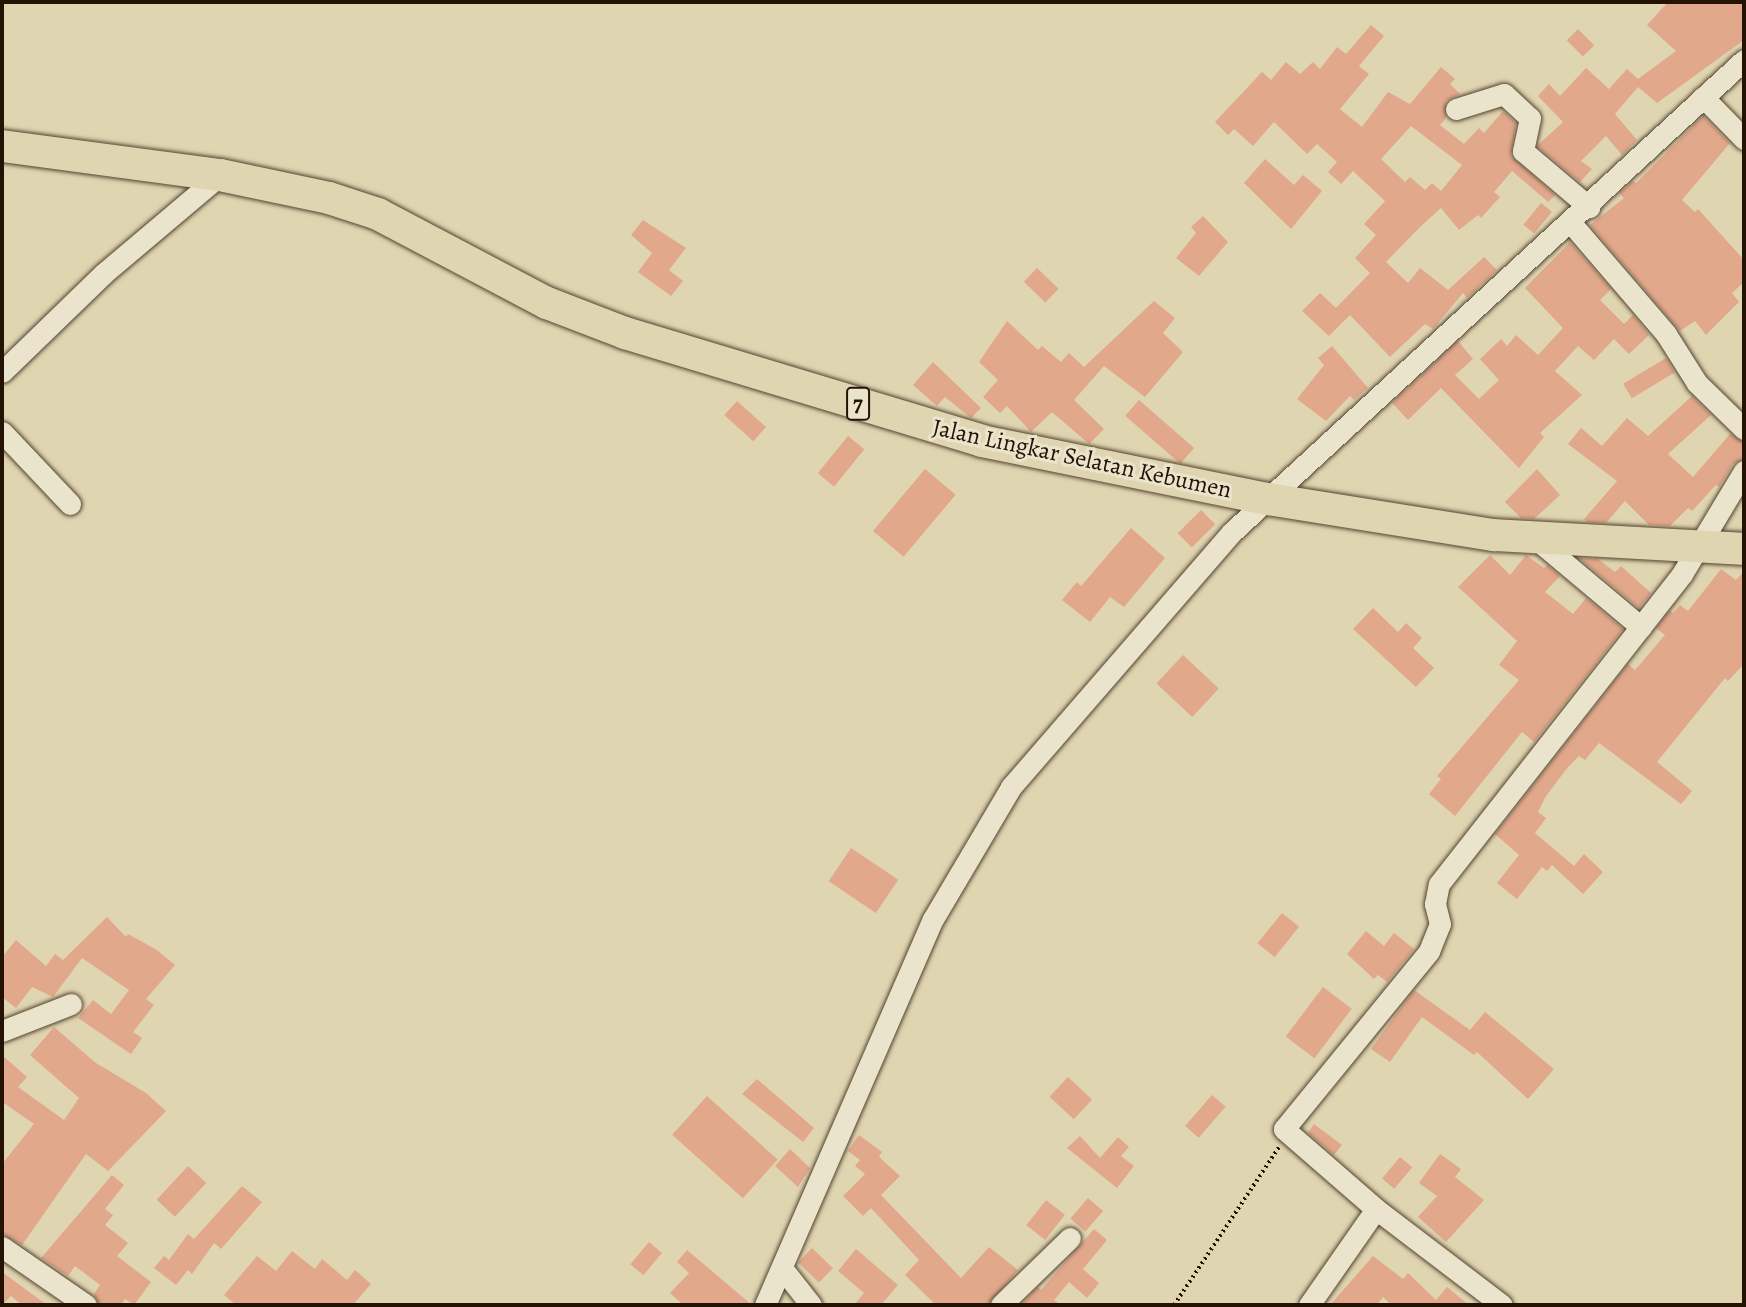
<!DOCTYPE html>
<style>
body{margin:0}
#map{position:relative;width:1746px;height:1307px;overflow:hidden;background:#e0d5b1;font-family:Alegreya,serif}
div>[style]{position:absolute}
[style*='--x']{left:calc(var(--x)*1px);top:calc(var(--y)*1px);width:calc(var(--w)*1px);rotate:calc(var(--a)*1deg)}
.building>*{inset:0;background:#e2a88b;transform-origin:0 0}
.path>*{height:3.5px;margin-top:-1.75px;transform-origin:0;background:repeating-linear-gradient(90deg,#241204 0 2px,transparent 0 5.5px)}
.roads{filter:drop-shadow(0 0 2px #53432f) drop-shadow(0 0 2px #53432f)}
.minor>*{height:21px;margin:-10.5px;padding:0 10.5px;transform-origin:10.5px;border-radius:10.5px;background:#ebe4cc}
.highway>*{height:32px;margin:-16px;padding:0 16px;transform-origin:16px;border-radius:16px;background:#e0d5b1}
span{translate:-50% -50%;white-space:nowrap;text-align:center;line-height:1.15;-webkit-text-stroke:6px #ebe4cc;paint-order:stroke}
.shield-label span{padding:2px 5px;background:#ebe4cc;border:2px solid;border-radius:5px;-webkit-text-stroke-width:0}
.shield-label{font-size:23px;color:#241204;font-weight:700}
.street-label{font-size:24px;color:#241204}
.frame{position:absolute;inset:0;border:4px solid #241204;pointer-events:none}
</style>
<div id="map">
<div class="building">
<i style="clip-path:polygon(1668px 2px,1744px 2px,1744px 40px,1657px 103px,1638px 87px,1615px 114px,1637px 140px,1622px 155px,1606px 136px,1581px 161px,1592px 169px,1580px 182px,1537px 146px,1563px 122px,1538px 96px,1549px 84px,1560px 96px,1586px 68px,1609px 89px,1627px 69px,1638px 79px,1676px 51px,1647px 25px)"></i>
<i style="clip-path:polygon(evenodd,1371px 25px,1384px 36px,1359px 66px,1369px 74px,1340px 109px,1362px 127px,1388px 92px,1410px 104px,1441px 67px,1455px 79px,1450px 84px,1460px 94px,1446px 101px,1446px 118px,1440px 125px,1464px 144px,1479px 128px,1484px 133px,1503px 111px,1516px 123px,1511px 156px,1555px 195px,1548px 202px,1512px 171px,1494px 192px,1500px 197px,1481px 218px,1478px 215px,1459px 230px,1441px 208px,1420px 227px,1386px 262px,1408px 283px,1420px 268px,1448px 290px,1484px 257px,1497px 270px,1467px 298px,1463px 293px,1433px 329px,1425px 324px,1390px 357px,1350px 315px,1329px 336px,1302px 311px,1320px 293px,1336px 308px,1370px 273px,1355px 258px,1376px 235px,1364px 224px,1385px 201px,1353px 171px,1341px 184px,1328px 172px,1337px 162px,1317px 144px,1307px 154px,1274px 122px,1253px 146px,1234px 129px,1228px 135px,1215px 122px,1262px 72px,1271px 80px,1286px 62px,1300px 74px,1313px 62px,1320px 69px,1337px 47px,1346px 54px,1371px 25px,1411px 126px,1462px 165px,1441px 191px,1432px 183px,1425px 190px,1410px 177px,1405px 182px,1381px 159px,1411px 126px)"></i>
<i style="left:1578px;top:29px;width:23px;height:16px;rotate:45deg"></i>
<i style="clip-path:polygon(1703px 116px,1730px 143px,1682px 200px,1695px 212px,1698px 209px,1744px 260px,1744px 282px,1732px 293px,1739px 302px,1706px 335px,1695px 321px,1680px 331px,1590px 225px,1624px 198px,1619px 193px,1633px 181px,1636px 183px)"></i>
<i style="clip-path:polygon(1265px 159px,1294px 185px,1303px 175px,1322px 191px,1291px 229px,1244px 183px)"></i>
<i style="left:1541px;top:203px;width:14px;height:28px;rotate:39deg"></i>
<i style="clip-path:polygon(1203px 216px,1228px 242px,1199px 276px,1176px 258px,1196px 233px,1191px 227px)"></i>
<i style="clip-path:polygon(643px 220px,686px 248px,669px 270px,683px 281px,671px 296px,638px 272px,652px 253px,631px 235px)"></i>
<i style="clip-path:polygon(1570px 242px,1611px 289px,1600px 300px,1624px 324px,1633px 315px,1649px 335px,1629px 354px,1614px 339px,1594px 360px,1578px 346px,1555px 371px,1582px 395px,1540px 433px,1544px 437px,1519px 468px,1441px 388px,1408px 420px,1392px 403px,1458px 341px,1473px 359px,1455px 375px,1479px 399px,1499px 380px,1480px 359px,1501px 339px,1507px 346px,1516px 335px,1538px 355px,1563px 328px,1525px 288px)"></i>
<i style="left:1037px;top:268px;width:30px;height:19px;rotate:44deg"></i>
<i style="clip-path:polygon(1154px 301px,1175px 318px,1163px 333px,1183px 352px,1145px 397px,1104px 366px,1074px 400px,1104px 429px,1089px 444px,1052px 412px,1031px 432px,1007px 406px,1000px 413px,983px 397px,998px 380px,979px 362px,1007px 321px,1038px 350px,1042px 346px,1061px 362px,1069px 353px,1084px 367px)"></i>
<i style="clip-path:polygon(1332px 346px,1368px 388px,1354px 400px,1350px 396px,1326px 421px,1297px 399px,1324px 365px,1318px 358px)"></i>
<i style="left:1666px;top:358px;width:17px;height:50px;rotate:59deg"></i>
<i style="clip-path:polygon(933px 362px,981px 408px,971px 418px,945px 397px,937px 406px,913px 385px)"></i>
<i style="clip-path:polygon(1692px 396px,1711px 415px,1668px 454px,1693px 477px,1730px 434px,1744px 442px,1744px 458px,1733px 464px,1719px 487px,1716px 485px,1692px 511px,1688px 508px,1670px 526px,1649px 525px,1625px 501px,1606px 523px,1587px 522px,1584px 519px,1617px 481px,1568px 444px,1581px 428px,1602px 446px,1627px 418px,1648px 436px)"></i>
<i style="left:1139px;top:400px;width:73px;height:21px;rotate:41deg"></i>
<i style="left:737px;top:401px;width:39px;height:19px;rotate:42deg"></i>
<i style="left:848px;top:436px;width:21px;height:48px;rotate:39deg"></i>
<i style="left:925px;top:469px;width:40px;height:81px;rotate:40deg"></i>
<i style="clip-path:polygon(1537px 469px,1560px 495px,1534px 519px,1521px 518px,1505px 502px)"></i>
<i style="left:1201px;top:510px;width:20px;height:33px;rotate:45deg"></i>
<i style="clip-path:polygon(1131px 528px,1165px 558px,1124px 607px,1110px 597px,1090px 622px,1062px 600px,1077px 582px,1081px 586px)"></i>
<i style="clip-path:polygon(1490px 555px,1510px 575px,1526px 555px,1544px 568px,1547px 565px,1560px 576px,1545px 592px,1573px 614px,1586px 598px,1623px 629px,1534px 742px,1522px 732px,1455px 816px,1429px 794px,1441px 779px,1437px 776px,1519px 680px,1499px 665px,1517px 641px,1458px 587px)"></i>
<i style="clip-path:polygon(1579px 558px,1598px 559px,1615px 572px,1621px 566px,1651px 593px,1639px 608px)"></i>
<i style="clip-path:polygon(1721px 569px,1736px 580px,1744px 571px,1744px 664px,1728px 681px,1725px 678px,1657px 762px,1692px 791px,1681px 804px,1599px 743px,1585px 760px,1579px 756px,1568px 767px,1546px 796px,1538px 812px,1546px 818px,1535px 833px,1574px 866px,1584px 854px,1603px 872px,1583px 894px,1552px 865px,1547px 871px,1542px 867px,1517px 899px,1497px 883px,1519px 855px,1495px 834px,1628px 664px,1635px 670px,1665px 635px,1656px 628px,1670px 610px,1673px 613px,1680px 605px,1688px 611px)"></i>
<i style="clip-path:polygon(1373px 608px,1398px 632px,1406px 623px,1422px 638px,1413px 648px,1434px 668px,1416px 687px,1353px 629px)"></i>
<i style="left:1183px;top:655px;width:49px;height:39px;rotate:43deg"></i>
<i style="left:851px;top:848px;width:57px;height:40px;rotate:34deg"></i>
<i style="left:1282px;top:913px;width:22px;height:39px;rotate:39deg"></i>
<i style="clip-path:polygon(107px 917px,126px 937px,128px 934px,157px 950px,175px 965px,146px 999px,154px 1005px,133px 1032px,142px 1038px,131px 1054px,78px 1018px,93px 1000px,111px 1014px,129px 990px,82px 958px,53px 997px,32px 987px,16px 1008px,2px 997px,2px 957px,16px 940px,46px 966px,55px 954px,63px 960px)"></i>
<i style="clip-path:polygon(1366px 931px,1384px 946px,1394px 933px,1414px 949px,1387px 982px,1378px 975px,1374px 979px,1347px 954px)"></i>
<i style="left:1323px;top:987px;width:36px;height:62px;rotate:37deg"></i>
<i style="clip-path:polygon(1414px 990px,1470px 1030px,1485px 1012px,1554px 1069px,1528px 1099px,1477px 1052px,1474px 1055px,1422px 1017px,1390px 1062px,1371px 1049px)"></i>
<i style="clip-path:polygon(54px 1027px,96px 1063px,146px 1093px,166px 1111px,108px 1171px,86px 1154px,22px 1245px,2px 1234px,2px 1164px,34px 1124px,4px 1103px,2px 1106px,2px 1055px,27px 1077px,18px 1087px,64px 1120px,79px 1098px,30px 1055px)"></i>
<i style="left:1068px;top:1077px;width:33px;height:27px;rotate:43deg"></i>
<i style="clip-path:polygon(757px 1079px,814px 1128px,803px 1142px,742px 1094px)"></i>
<i style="left:1212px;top:1095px;width:18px;height:41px;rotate:41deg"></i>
<i style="left:707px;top:1096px;width:95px;height:52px;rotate:42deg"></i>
<i style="clip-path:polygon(1314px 1124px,1342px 1145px,1334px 1155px,1308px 1133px)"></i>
<i style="clip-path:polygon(859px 1135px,882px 1152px,879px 1157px,900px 1176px,881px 1195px,961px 1278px,989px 1247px,1018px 1270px,988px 1305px,936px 1305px,905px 1275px,919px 1260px,871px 1208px,863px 1216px,843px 1196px,865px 1174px,855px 1166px,860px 1160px,848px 1151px)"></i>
<i style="clip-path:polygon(1080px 1136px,1100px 1158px,1118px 1137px,1129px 1147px,1121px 1156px,1134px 1166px,1117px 1188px,1067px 1148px)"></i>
<i style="clip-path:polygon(790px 1149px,810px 1168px,798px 1187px,775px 1166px)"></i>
<i style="clip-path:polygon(1440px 1154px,1461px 1169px,1455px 1177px,1484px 1200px,1446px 1242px,1418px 1217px,1437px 1196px,1419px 1183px)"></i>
<i style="left:1400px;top:1157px;width:16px;height:28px;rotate:40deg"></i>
<i style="left:188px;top:1166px;width:25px;height:46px;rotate:43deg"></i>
<i style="clip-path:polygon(112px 1175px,124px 1185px,105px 1209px,113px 1215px,105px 1225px,128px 1243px,117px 1256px,151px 1282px,134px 1305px,125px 1299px,121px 1305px,99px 1305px,94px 1294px,100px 1285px,75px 1266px,68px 1276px,41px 1258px)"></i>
<i style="clip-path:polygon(242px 1186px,262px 1202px,221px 1249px,214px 1243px,192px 1274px,188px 1270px,176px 1285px,154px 1268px,164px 1256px,169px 1260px,188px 1234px,194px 1239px)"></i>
<i style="left:1088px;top:1198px;width:20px;height:27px;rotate:41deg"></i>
<i style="left:1046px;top:1200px;width:24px;height:32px;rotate:38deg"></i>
<i style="clip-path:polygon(1094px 1229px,1107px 1240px,1083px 1269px,1099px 1283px,1087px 1298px,1069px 1282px,1054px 1300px,1061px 1305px,1020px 1305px,1038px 1287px,1041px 1290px)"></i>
<i style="left:649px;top:1242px;width:17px;height:29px;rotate:40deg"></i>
<i style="left:812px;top:1248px;width:29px;height:20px;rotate:44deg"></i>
<i style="clip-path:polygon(856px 1249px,898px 1285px,881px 1305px,854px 1305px,864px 1293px,838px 1271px)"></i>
<i style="clip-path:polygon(687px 1250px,752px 1305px,683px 1305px,670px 1293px,689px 1273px,677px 1262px)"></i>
<i style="clip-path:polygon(292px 1251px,315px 1269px,322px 1259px,347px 1280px,355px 1270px,371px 1284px,353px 1305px,236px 1305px,224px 1295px,257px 1256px,276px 1271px)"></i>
<i style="clip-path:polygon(1373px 1256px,1403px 1279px,1408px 1273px,1436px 1300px,1447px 1287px,1469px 1305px,1391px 1305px,1383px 1297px,1377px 1305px,1330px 1305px)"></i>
<i style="clip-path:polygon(2px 1272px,47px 1305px,22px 1305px,11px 1296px,2px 1305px)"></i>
</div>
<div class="path">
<i style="--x:1174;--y:1305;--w:190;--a:-56.4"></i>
</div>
<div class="roads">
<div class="minor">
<i style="--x:1703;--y:97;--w:59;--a:45.7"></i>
<i style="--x:1456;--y:109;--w:50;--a:-17.4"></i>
<i style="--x:1504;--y:94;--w:35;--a:43"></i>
<i style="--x:1530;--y:118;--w:34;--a:102"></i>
<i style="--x:1523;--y:151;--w:87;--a:40.3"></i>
<i style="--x:1571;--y:223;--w:146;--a:49.4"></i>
<i style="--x:1666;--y:334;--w:58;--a:57.7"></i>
<i style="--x:1697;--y:383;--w:66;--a:44.4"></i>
<i style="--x:2;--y:372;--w:141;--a:-44.1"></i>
<i style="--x:103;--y:274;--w:153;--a:-40.2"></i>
<i style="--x:2;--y:432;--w:99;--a:46.6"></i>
<i style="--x:1536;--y:539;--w:137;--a:40"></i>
<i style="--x:2;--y:1031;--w:74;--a:-21.4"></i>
<i style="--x:1376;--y:1209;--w:122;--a:-139"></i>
<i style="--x:1284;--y:1129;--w:230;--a:-50.8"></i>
<i style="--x:1429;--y:951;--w:29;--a:-68"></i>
<i style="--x:1440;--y:924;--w:21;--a:-104"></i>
<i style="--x:1435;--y:904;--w:20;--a:-79"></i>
<i style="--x:1439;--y:884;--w:394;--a:-51.9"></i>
<i style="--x:1682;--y:574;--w:120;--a:-59"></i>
<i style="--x:2;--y:1247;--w:102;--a:34.6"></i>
<i style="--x:782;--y:1268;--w:47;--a:51.9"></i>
<i style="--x:765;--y:1305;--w:421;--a:-66.5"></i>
<i style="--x:933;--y:919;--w:153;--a:-59.4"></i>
<i style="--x:1011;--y:787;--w:337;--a:-49.1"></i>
<i style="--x:1232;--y:532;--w:696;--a:-42.67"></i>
<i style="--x:1001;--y:1305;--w:96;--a:-44.2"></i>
<i style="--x:1309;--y:1305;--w:117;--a:-55.1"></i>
<i style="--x:1376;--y:1209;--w:158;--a:37.3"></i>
</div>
<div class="highway">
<i style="--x:2;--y:146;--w:220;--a:7.6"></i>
<i style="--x:220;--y:175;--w:111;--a:11.9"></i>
<i style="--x:329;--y:198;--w:52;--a:18.1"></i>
<i style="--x:378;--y:214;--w:191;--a:27.8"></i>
<i style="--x:547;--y:303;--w:84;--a:21"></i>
<i style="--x:625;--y:333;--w:373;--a:16.8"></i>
<i style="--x:982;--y:441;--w:292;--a:11.5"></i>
<i style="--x:1268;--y:499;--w:229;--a:9.1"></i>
<i style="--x:1494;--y:535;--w:250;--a:3.2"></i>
</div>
</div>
<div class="shield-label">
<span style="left:858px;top:404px">7</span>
</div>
<div class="street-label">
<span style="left:1082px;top:459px;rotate:12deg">Jalan Lingkar Selatan Kebumen</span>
</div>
<div class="frame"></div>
</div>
